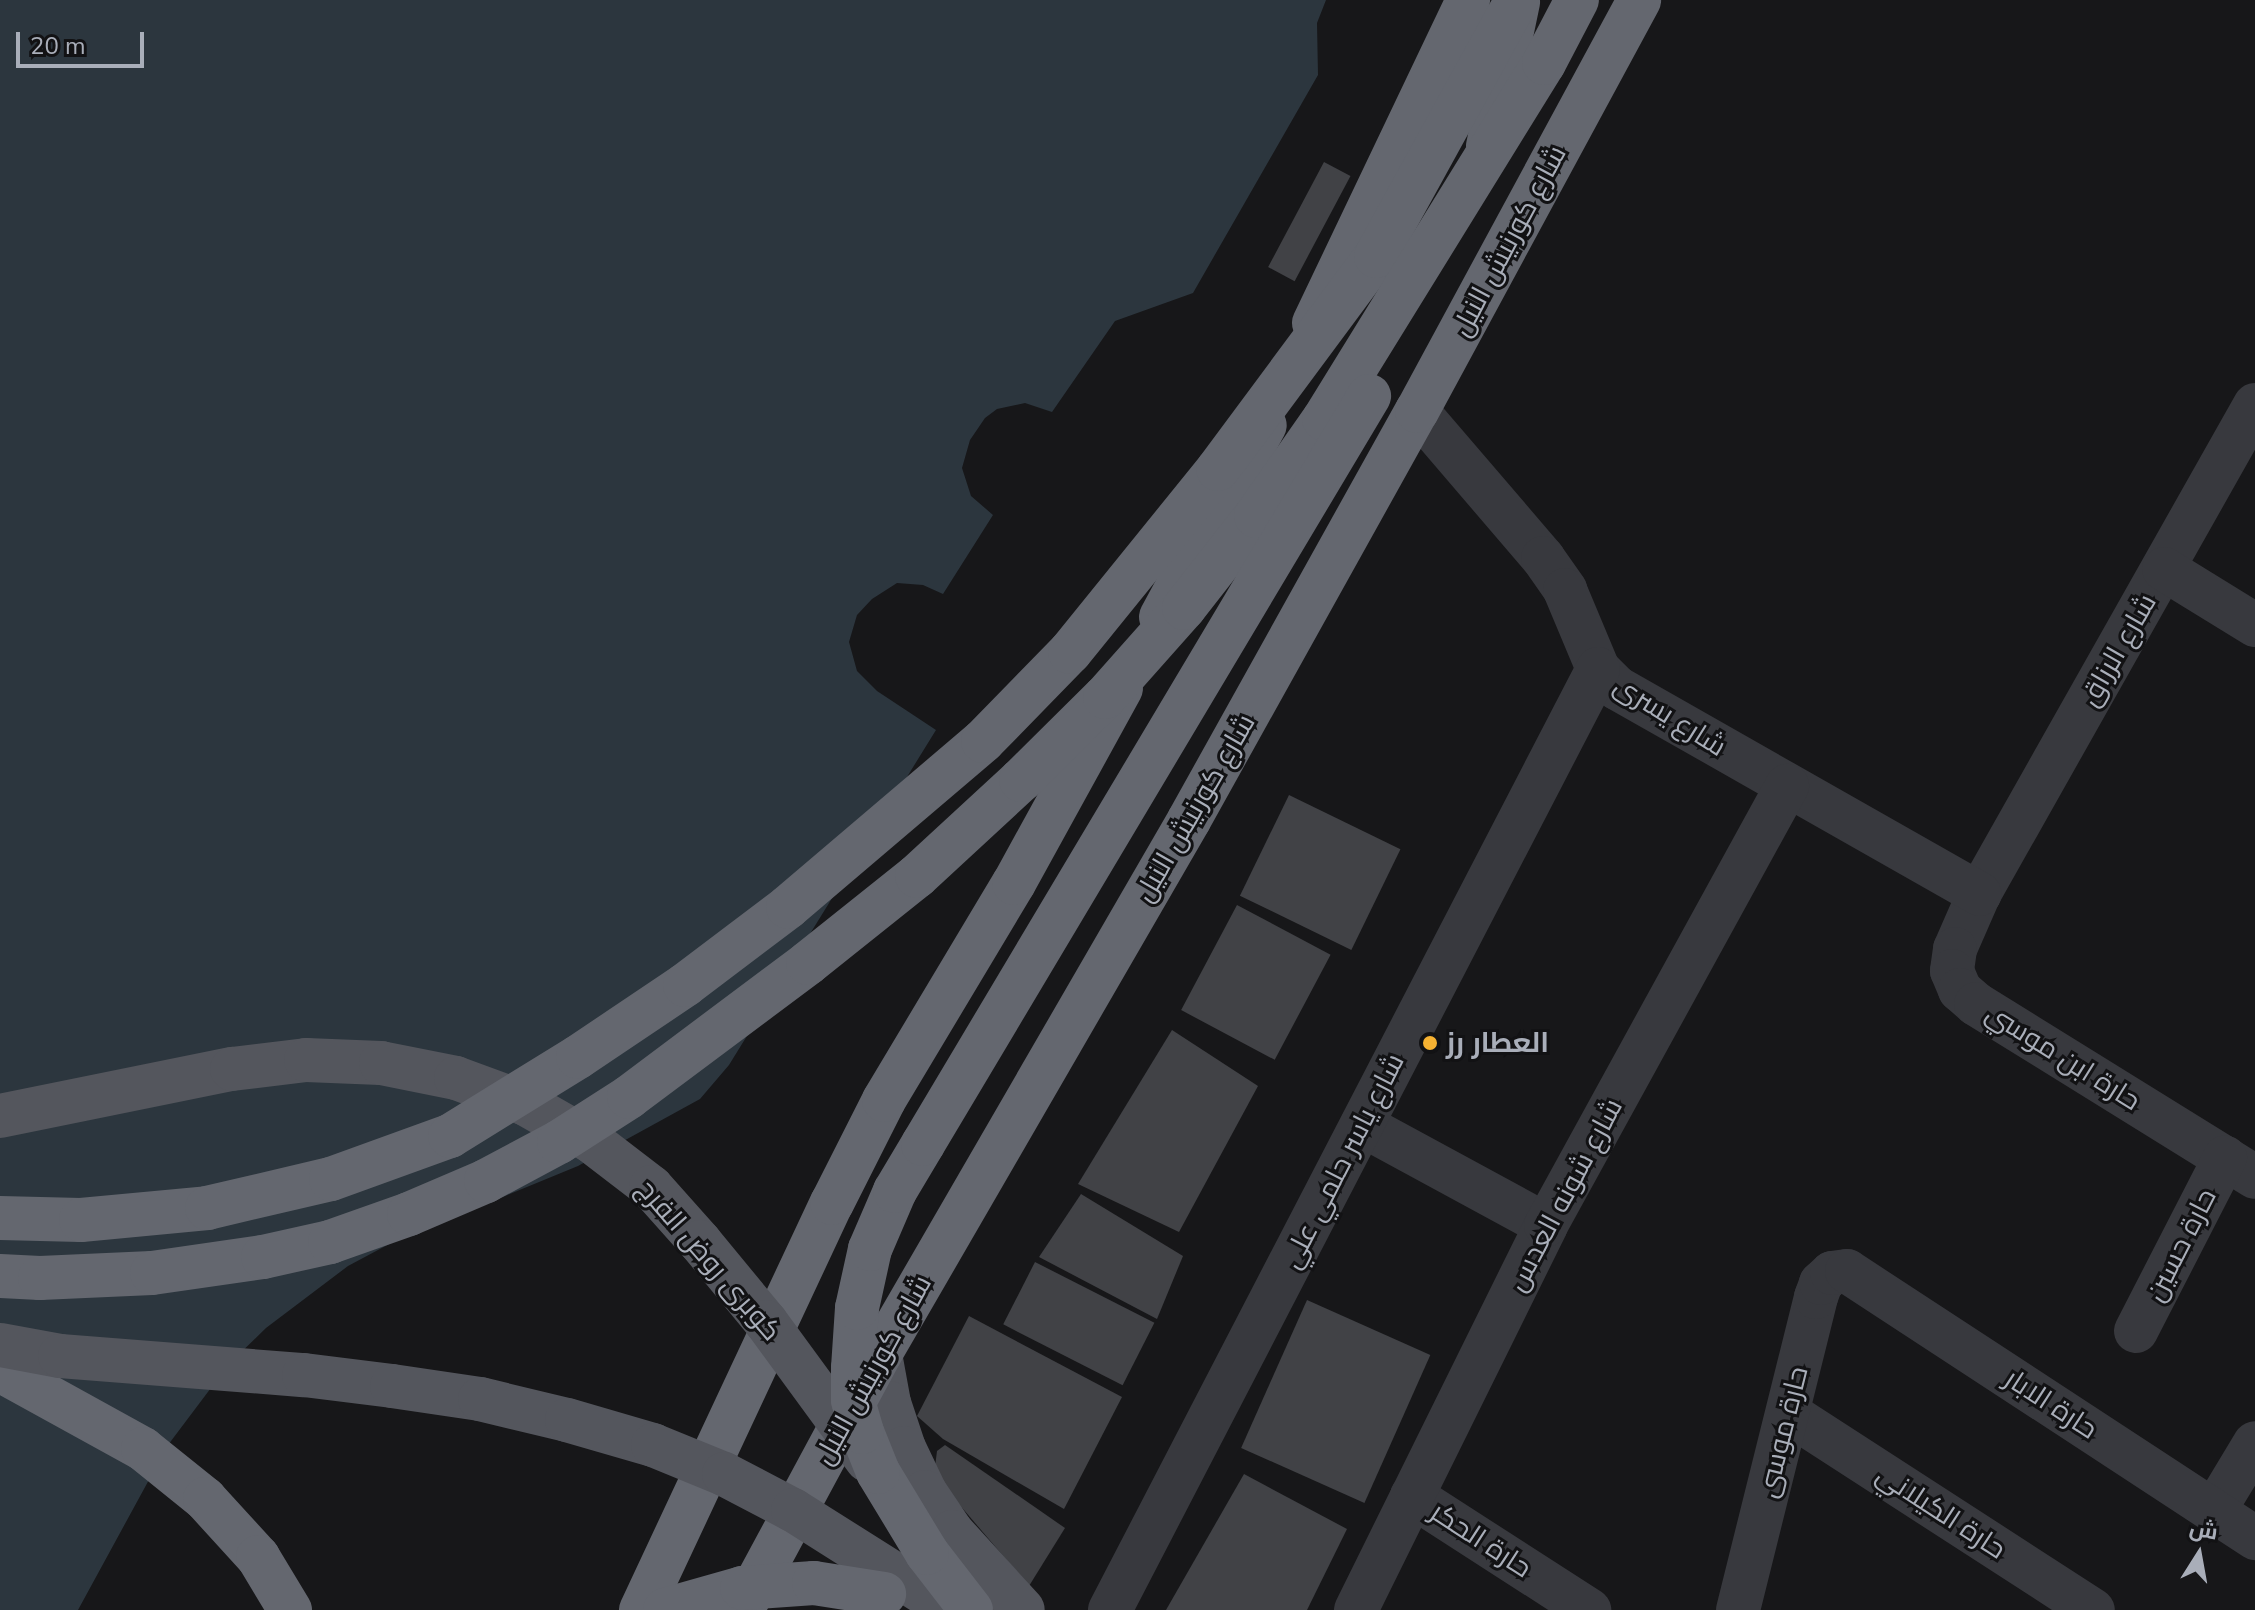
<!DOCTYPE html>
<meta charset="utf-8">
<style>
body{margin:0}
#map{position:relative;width:2255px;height:1610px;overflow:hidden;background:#171719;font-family:"Nunito Sans",Cairo,sans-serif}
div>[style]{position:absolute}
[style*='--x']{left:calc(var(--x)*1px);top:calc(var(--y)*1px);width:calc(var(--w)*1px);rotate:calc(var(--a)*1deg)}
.water>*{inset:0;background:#2c363e}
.building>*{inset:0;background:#414246;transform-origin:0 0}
.street>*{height:44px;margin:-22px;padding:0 22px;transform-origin:22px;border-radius:22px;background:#38393e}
.primary>*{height:44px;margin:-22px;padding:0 22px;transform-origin:22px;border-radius:22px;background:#54565d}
.highway>*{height:44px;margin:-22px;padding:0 22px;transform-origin:22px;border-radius:22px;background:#64676f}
.primary-bridge>*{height:44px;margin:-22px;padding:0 22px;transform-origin:22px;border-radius:22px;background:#54565d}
.highway-bridge>*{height:44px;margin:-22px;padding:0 22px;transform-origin:22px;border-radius:22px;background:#64676f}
.dots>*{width:22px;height:22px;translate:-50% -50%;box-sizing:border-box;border:4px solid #121214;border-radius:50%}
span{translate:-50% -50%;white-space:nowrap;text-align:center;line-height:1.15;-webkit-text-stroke:6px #121214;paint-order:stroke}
.street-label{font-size:28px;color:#a9aeb9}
.poi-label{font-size:28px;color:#a9aeb9;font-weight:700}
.left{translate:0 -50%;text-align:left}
.north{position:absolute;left:2159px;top:1514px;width:80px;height:80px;-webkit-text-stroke:6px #121214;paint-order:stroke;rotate:11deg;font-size:22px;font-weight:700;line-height:32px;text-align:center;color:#a9aeb9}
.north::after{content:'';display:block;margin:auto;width:28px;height:36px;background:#a9aeb9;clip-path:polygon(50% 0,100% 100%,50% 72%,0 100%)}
.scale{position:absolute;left:16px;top:32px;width:128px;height:36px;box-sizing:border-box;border:4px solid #a9aeb9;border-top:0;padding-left:10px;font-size:24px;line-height:28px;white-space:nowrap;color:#a9aeb9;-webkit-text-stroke:6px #121214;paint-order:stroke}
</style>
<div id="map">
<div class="water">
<i style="clip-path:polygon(0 0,1326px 0,1317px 23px,1318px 75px,1193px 293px,1115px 321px,1052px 412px,1025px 403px,997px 409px,985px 418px,970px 440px,962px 468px,971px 496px,993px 515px,943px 594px,923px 585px,897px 583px,872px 599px,857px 615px,849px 642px,857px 671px,877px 691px,936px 730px,729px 1065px,700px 1099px,578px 1166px,393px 1242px,348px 1266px,266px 1328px,229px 1364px,168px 1445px,78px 1610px,0 1610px)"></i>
</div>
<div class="building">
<i style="left:1324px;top:162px;width:30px;height:119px;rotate:28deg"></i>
<i style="left:1289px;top:795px;width:124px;height:112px;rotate:26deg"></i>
<i style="left:1237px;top:905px;width:106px;height:119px;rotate:28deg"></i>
<i style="clip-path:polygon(1172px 1030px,1258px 1086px,1179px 1232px,1078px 1184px)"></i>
<i style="clip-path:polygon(1081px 1194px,1183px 1256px,1157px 1319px,1039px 1257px)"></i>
<i style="left:1035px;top:1262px;width:134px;height:70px;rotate:27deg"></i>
<i style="left:1307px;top:1300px;width:135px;height:162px;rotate:24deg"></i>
<i style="clip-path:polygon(969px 1316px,1122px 1397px,1064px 1509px,943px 1439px,917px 1416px)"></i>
<i style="clip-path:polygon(945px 1445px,1065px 1528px,1029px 1586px,934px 1475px,937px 1451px)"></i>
<i style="clip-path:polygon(1244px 1474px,1347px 1529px,1307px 1610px,1166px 1610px)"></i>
</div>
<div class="street">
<i style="--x:2255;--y:405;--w:562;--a:119.44"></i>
<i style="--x:1979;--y:894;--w:60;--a:113.6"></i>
<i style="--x:1955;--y:949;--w:22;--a:98"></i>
<i style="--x:1952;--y:971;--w:21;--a:67"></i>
<i style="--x:1960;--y:990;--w:21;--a:41"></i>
<i style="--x:1976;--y:1004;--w:328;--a:31.8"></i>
<i style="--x:1417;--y:411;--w:194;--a:49.4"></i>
<i style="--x:1543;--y:558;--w:39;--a:55"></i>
<i style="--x:1565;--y:590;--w:86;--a:67.3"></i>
<i style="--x:1598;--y:669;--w:27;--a:45"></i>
<i style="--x:1617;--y:688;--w:417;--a:29.6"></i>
<i style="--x:2164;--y:569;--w:107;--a:31.6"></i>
<i style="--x:1362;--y:1125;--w:209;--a:28.5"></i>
<i style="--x:2136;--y:1331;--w:195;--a:-62.8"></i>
<i style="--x:1788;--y:1413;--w:363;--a:32.9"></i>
<i style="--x:1412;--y:1496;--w:211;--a:32.8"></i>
<i style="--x:2214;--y:1511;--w:79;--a:-58.9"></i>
<i style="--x:1110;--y:1610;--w:1060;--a:-62.59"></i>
<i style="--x:1356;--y:1610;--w:429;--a:-63.7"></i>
<i style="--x:1546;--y:1225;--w:501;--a:-61.23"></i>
<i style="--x:1738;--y:1610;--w:323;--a:-76"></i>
<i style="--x:1816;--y:1297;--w:15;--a:-70"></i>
<i style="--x:1821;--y:1283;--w:15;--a:-42"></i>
<i style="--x:1832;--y:1273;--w:15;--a:-8"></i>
<i style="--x:1847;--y:1271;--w:488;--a:33.2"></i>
</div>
<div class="primary">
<i style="--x:0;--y:1116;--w:237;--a:-11.5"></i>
<i style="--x:880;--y:1354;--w:50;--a:79.6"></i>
<i style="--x:889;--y:1403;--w:47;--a:71.6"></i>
<i style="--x:904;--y:1448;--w:49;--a:64.5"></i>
<i style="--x:925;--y:1492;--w:48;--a:56"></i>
<i style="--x:952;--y:1532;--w:105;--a:47.7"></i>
</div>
<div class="highway">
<i style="--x:1488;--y:146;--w:147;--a:-78.2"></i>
<i style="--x:1314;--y:323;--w:358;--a:-64.5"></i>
<i style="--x:1161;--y:617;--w:218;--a:-61.6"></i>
<i style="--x:0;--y:1370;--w:163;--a:28.9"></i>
<i style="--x:143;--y:1449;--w:80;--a:38.9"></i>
<i style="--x:205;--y:1499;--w:79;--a:47.6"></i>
<i style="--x:258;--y:1557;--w:62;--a:58.9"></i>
<i style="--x:641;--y:1610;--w:450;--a:-64.9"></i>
<i style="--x:832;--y:1203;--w:115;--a:-63.2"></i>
<i style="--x:884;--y:1100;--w:253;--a:-59.1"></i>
<i style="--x:1014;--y:883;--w:222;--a:-61.2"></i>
<i style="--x:742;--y:1610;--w:291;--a:-61.7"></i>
<i style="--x:880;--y:1354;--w:617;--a:-59.94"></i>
<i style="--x:1189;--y:820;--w:468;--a:-60.9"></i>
<i style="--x:1417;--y:411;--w:467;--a:-61.6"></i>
</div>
<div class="primary-bridge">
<i style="--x:232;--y:1069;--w:75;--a:-6.9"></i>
<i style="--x:306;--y:1060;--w:75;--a:2.3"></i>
<i style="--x:381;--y:1063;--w:76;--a:11.3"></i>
<i style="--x:456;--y:1078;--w:75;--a:20.4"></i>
<i style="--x:526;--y:1104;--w:75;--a:29.6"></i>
<i style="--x:591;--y:1141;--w:76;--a:37.5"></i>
<i style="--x:651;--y:1187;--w:74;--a:48.3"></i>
<i style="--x:700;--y:1242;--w:104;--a:50.5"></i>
<i style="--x:766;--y:1322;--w:171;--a:53.8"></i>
<i style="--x:0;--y:1345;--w:61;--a:10.4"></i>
<i style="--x:60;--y:1356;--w:245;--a:4.5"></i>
<i style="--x:304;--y:1375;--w:89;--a:7.1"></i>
<i style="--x:392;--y:1386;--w:89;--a:8.4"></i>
<i style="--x:480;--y:1399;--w:89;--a:13.6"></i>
<i style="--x:567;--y:1420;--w:90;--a:16.2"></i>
<i style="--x:653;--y:1445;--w:77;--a:22.2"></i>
<i style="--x:724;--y:1474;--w:78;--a:27.6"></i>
<i style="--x:793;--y:1510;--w:187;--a:32.3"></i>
</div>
<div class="highway-bridge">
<i style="--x:0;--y:1218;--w:81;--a:1.4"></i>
<i style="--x:81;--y:1220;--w:127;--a:-5.4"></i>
<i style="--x:207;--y:1208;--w:127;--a:-13.2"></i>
<i style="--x:331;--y:1179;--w:127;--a:-19.9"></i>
<i style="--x:450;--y:1136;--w:150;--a:-31.7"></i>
<i style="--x:578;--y:1057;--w:129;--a:-33.9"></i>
<i style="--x:685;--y:985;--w:129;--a:-37.1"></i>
<i style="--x:788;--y:907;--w:256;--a:-40.4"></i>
<i style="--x:983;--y:741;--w:124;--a:-45.7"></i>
<i style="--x:1070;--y:652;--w:235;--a:-51"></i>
<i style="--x:1218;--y:469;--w:265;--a:-53.4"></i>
<i style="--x:1376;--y:256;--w:292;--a:-61.2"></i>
<i style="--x:0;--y:1276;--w:40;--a:2.9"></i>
<i style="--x:40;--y:1278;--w:112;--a:-2.6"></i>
<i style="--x:152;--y:1273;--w:112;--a:-8.2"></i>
<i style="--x:263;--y:1257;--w:69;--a:-12.6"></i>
<i style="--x:330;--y:1242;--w:84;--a:-19.5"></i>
<i style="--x:409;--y:1214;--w:84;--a:-23.2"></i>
<i style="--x:486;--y:1181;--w:83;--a:-28.1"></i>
<i style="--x:559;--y:1142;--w:83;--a:-32.7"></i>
<i style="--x:629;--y:1097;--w:224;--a:-36.8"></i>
<i style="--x:808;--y:963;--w:139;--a:-38.6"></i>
<i style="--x:917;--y:876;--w:142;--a:-42.7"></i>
<i style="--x:1021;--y:780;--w:118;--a:-44.7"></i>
<i style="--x:1105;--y:697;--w:119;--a:-48.4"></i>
<i style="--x:1184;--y:608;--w:117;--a:-52"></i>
<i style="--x:1256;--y:516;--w:118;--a:-55"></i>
<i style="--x:1324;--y:419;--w:418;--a:-58.3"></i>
<i style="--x:1544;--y:63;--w:71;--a:-62.4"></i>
<i style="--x:665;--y:1610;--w:80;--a:-15.9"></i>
<i style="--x:742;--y:1588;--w:72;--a:-4"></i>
<i style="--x:814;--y:1583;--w:71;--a:8.9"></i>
<i style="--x:971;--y:1610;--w:72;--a:-127.7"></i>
<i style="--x:927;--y:1553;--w:95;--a:-121.2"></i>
<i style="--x:878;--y:1472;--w:43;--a:-111.8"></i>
<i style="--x:862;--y:1432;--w:33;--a:-106"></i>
<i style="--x:853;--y:1400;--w:32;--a:-90"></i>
<i style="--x:853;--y:1368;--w:60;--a:-86.2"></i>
<i style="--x:857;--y:1308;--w:60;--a:-77.6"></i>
<i style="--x:870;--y:1249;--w:63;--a:-66.7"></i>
<i style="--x:895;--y:1191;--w:55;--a:-59.2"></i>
<i style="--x:923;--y:1144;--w:871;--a:-59.19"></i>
</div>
<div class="dots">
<i style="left:1430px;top:1043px;background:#f6b232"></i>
</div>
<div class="street-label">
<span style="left:1509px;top:241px;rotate:-62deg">شارع كورنيش النيل</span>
<span style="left:2118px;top:650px;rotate:-60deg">شارع الرزاق</span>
<span style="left:1670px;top:716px;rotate:32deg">شارع يسرى</span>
<span style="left:1195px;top:808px;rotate:-60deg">شارع كورنيش النيل</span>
<span style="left:2063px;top:1057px;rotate:32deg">حارة ابن موسي</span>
<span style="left:1343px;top:1161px;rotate:-63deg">شارع ياسر حلمي علي</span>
<span style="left:1565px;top:1195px;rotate:-62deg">شارع شونه العدس</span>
<span style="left:2181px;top:1245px;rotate:-63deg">حارة حسين</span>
<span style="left:709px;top:1260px;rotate:49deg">كوبرى روض الفرج</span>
<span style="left:873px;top:1370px;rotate:-61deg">شارع كورنيش النيل</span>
<span style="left:2051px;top:1404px;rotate:33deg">حارة الابار</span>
<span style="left:1783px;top:1432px;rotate:-76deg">حارة موسى</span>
<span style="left:1941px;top:1512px;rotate:33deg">حارة الكيلاني</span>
<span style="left:1481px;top:1540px;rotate:33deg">حارة الحكر</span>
</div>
<div class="poi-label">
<span class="left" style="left:1446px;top:1043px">العطار رز</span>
</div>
<div class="north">ش</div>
<div class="scale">20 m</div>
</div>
